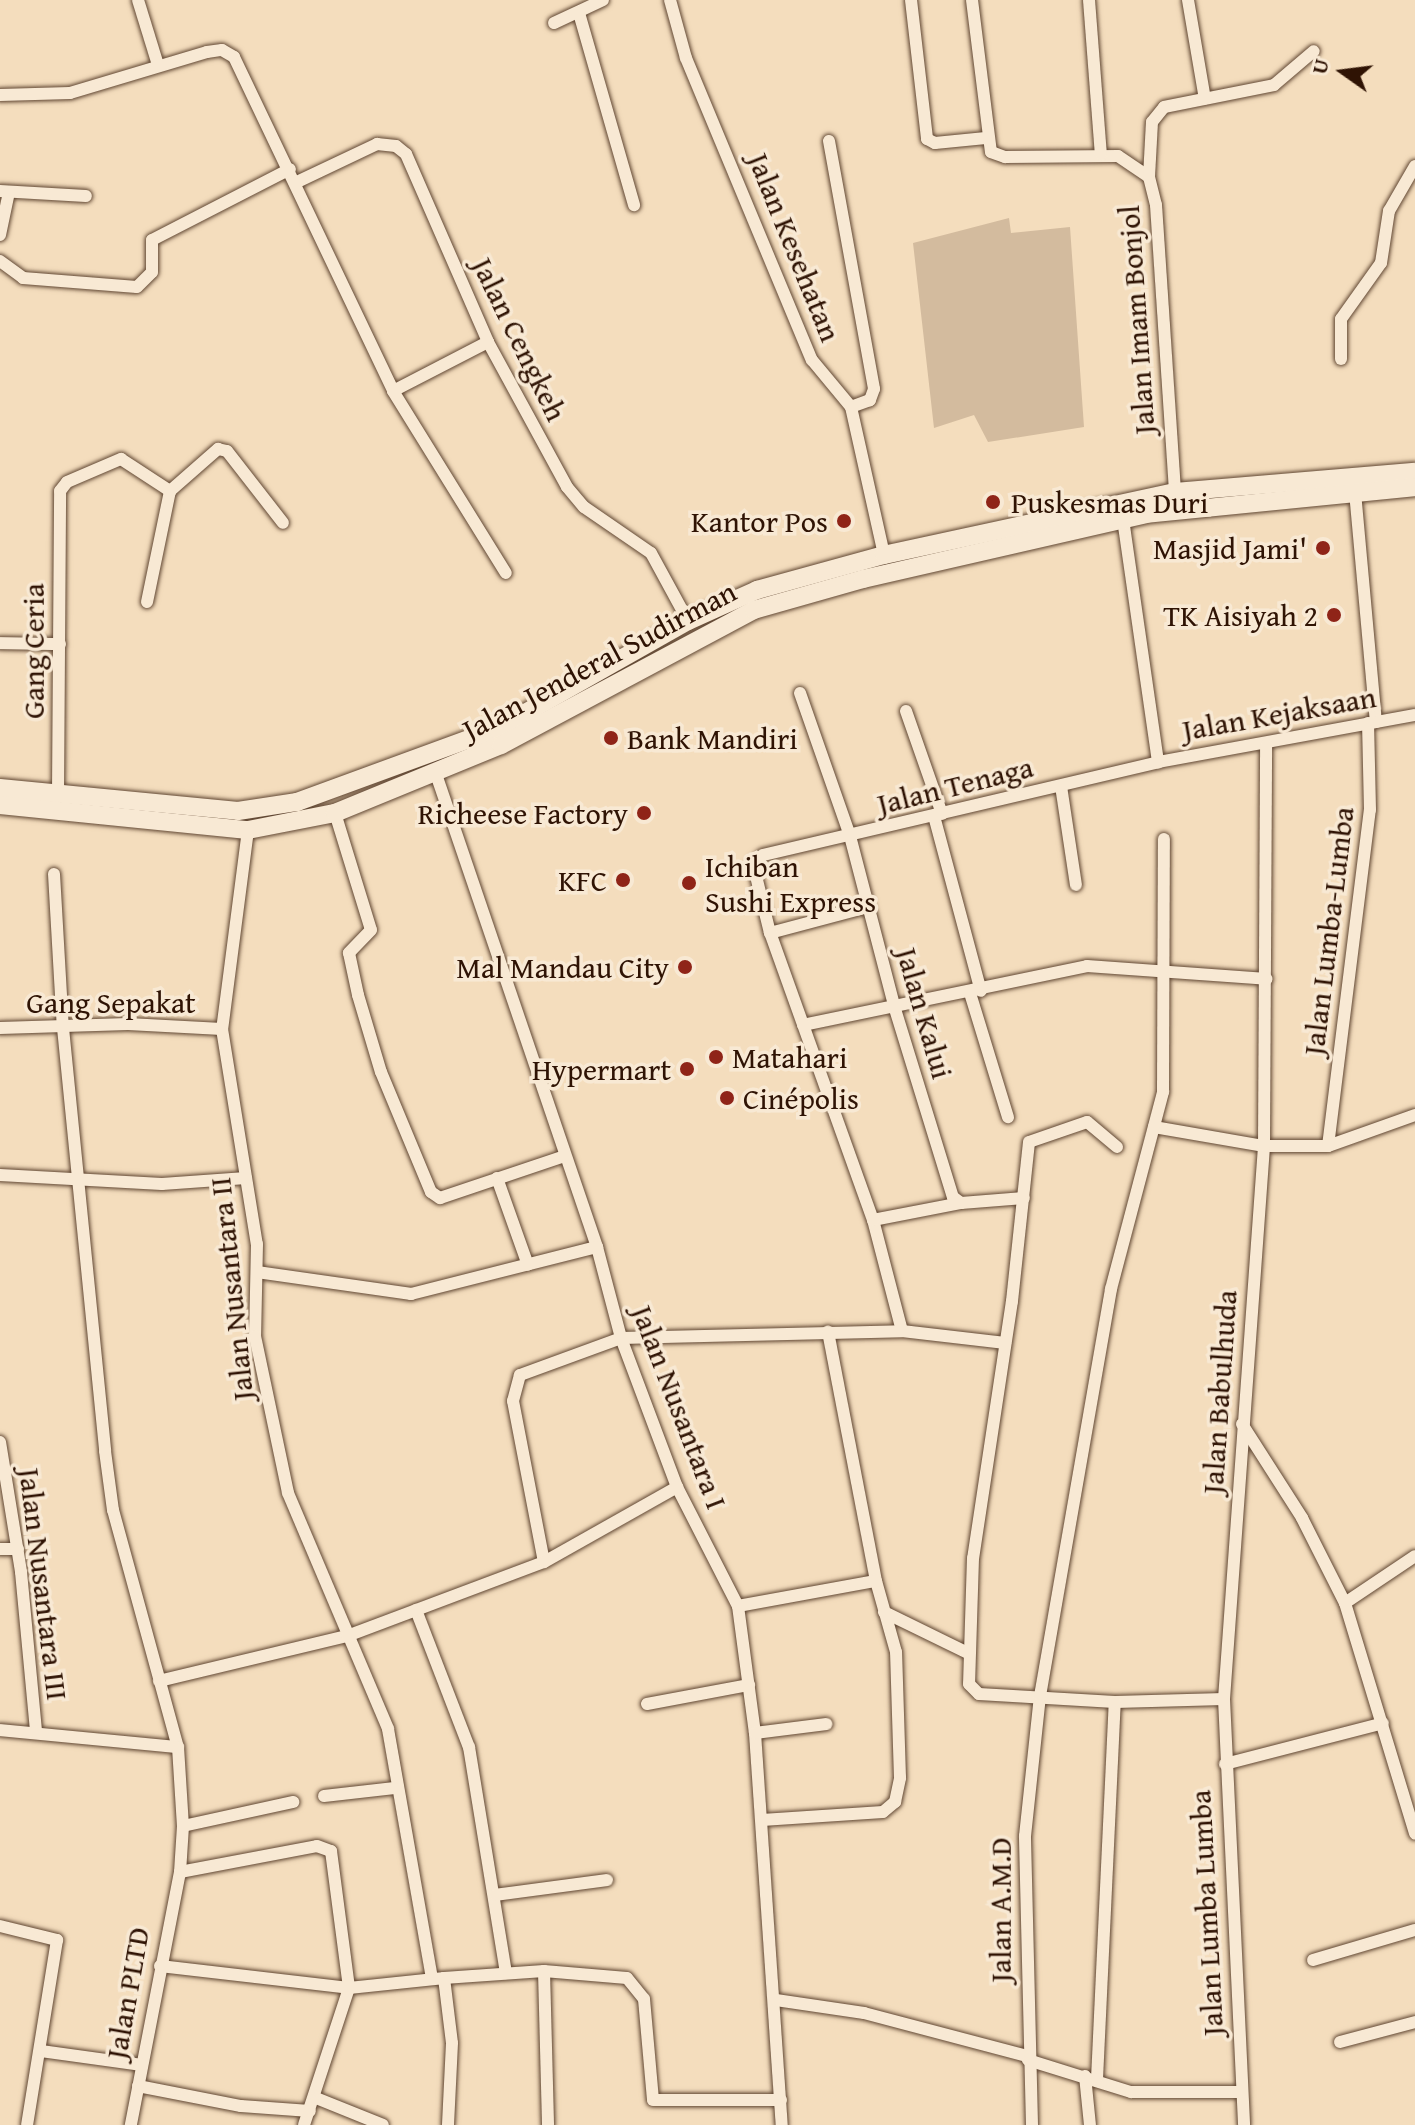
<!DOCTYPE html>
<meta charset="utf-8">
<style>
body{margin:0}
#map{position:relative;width:1415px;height:2125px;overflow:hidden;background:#f4ddbd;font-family:"Gentium Book Plus",serif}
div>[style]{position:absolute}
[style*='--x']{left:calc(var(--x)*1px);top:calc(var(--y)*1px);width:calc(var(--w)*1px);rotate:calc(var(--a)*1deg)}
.green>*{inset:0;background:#d3bb9e}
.roads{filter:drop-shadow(0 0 2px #604632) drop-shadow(0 0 2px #604632)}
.street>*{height:12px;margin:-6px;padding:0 6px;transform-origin:6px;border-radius:6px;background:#f8e9d4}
.secondary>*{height:18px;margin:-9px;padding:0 9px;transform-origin:9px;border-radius:9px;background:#f8e9d4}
.dots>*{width:22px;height:22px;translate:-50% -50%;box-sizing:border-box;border:4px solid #f8e9d4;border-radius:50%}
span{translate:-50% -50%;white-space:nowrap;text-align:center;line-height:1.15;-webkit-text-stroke:7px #f8e9d4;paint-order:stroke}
.street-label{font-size:30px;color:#2f1304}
.poi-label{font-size:30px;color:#2f1304}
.left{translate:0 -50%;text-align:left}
.right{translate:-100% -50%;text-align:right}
.north{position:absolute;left:1303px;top:32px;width:80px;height:80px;-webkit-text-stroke:6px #f8e9d4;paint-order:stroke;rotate:284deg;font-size:22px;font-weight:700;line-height:32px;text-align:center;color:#2f1304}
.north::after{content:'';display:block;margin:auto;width:28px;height:36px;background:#2f1304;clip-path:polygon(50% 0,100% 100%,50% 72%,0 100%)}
</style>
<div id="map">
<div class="green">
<i style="clip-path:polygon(1009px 218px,1011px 233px,1070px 227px,1084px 427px,988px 442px,974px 415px,934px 428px,913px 243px)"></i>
</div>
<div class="roads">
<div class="street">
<i style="--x:138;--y:0;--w:68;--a:72.9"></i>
<i style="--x:670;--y:0;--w:60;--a:74.6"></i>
<i style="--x:686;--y:58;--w:327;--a:67.4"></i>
<i style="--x:812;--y:360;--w:61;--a:50.3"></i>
<i style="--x:851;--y:407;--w:152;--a:77.4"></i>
<i style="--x:911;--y:0;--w:140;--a:83.4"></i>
<i style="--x:927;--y:139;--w:9;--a:27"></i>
<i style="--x:935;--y:143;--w:51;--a:-5.6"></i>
<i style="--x:972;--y:0;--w:153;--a:82.9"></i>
<i style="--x:991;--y:152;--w:15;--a:20"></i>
<i style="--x:1005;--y:157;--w:113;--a:-0.5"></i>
<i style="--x:1118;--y:156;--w:37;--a:34"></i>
<i style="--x:1149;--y:177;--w:29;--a:76"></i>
<i style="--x:1156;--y:205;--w:288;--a:86.2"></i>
<i style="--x:1089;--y:0;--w:155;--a:85.6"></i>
<i style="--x:1188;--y:0;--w:100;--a:80.3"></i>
<i style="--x:579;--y:13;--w:200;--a:74"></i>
<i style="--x:554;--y:23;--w:54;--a:-25.1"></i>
<i style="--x:0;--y:95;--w:70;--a:-1.6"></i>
<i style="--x:70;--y:93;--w:143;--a:-16.7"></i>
<i style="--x:207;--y:52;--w:15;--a:-8"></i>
<i style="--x:222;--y:50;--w:14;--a:30"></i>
<i style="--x:234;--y:57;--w:370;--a:64.5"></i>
<i style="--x:393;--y:391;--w:214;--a:58.2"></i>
<i style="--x:829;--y:141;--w:252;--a:79.7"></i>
<i style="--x:874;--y:389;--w:12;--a:110"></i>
<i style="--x:870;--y:400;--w:20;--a:160"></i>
<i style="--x:1149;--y:177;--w:55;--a:-86.9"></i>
<i style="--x:1152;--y:122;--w:19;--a:-51"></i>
<i style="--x:1164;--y:107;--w:112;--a:-11.3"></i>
<i style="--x:1274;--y:85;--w:52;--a:-40.4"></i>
<i style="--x:297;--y:182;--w:89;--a:-25.4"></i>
<i style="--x:377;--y:144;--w:19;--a:6"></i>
<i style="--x:396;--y:146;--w:13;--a:39"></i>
<i style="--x:406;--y:154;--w:205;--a:66.4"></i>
<i style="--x:488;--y:342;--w:165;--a:61.4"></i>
<i style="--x:567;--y:487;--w:26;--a:50"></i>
<i style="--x:584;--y:507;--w:81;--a:34.5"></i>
<i style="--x:651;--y:553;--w:77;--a:61.4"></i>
<i style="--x:0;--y:191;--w:86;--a:3.3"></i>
<i style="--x:0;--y:235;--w:44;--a:-78.2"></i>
<i style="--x:0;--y:261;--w:29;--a:36"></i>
<i style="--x:23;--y:278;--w:114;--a:4.5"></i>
<i style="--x:137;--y:287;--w:21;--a:-45"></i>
<i style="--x:152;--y:272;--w:32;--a:-90"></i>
<i style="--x:152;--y:240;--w:155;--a:-27.2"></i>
<i style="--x:1341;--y:359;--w:40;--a:-90"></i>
<i style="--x:1341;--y:319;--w:69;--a:-54.5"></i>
<i style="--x:1381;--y:263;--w:53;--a:-81.3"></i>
<i style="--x:1389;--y:211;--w:52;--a:-60"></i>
<i style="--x:393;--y:391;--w:107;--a:-27.3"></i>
<i style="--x:1355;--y:492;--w:231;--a:84.8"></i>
<i style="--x:1123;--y:519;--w:246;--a:81.8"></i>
<i style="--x:1158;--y:762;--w:261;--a:-10.4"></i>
<i style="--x:147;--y:602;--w:113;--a:-78.3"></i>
<i style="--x:170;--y:491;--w:64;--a:-41.2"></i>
<i style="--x:218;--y:449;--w:9;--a:13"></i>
<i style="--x:227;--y:451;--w:91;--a:52.1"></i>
<i style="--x:0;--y:643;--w:60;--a:1"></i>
<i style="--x:800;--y:693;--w:151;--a:70.7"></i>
<i style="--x:850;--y:836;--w:179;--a:75.4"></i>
<i style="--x:895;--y:1009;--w:197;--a:72.9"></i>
<i style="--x:953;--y:1197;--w:10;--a:37"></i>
<i style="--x:961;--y:1203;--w:63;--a:-4.5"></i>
<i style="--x:906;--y:711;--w:109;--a:70.7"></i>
<i style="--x:436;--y:774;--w:500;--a:71.2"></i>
<i style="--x:597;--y:1247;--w:94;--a:75.2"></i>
<i style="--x:621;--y:1338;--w:159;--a:69.4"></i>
<i style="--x:677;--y:1487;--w:134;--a:62.9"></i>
<i style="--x:738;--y:1606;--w:128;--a:82.4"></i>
<i style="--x:755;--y:1733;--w:393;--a:86.1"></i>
<i style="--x:1061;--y:786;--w:100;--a:81.4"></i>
<i style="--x:58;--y:793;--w:302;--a:-89.6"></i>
<i style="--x:60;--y:491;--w:11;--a:-52"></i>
<i style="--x:67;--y:482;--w:59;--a:-23.1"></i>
<i style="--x:121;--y:459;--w:59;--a:33.1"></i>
<i style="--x:335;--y:813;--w:122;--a:72.9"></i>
<i style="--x:371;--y:930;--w:32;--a:134"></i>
<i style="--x:349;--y:953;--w:43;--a:77.9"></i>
<i style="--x:358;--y:995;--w:80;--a:73.4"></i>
<i style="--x:381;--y:1072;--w:130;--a:67.4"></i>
<i style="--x:431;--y:1192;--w:11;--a:34"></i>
<i style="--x:440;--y:1198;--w:132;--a:-18.6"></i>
<i style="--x:934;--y:816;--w:181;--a:75"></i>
<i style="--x:248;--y:830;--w:201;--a:97.4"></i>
<i style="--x:222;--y:1029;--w:218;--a:80.8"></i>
<i style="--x:257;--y:1244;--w:92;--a:91.2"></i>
<i style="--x:255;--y:1336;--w:160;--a:78.1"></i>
<i style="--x:288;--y:1493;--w:256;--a:67"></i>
<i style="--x:388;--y:1729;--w:253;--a:80"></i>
<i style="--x:54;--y:874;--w:154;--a:86.7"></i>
<i style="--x:63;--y:1028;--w:425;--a:84.3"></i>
<i style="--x:105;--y:1451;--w:60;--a:82.3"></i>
<i style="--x:113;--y:1510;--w:246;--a:74.7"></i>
<i style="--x:178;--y:1747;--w:79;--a:86.4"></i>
<i style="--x:183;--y:1826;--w:46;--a:93.7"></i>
<i style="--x:180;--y:1872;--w:258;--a:101"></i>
<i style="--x:770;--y:933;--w:101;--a:-14.9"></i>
<i style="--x:970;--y:993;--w:130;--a:73"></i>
<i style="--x:803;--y:1025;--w:290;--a:-11.7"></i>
<i style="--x:1087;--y:966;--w:180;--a:4.1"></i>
<i style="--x:0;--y:1028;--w:128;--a:-1.8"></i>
<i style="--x:128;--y:1024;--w:94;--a:3"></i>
<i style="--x:1154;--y:1127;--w:112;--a:9.8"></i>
<i style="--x:1264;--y:1146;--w:64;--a:0"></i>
<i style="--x:1328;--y:1146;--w:92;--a:-19.6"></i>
<i style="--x:1328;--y:1146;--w:339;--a:-82.9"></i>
<i style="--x:1370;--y:810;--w:87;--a:-91.3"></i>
<i style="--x:1117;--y:1147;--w:39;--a:-140"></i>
<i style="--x:1087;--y:1122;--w:61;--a:161"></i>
<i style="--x:1029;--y:1142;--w:160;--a:96.1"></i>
<i style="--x:1012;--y:1301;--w:260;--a:98.6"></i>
<i style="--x:973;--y:1558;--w:126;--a:91.8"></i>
<i style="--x:969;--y:1684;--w:14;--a:45"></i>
<i style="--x:979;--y:1694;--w:136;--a:3.4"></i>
<i style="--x:1115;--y:1702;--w:109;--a:-1.6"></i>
<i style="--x:1224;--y:1699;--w:554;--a:-85.86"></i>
<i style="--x:1264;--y:1146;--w:401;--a:-89.7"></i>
<i style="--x:0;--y:1175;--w:162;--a:3.2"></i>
<i style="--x:162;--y:1184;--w:84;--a:-4.1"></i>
<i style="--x:497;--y:1178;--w:92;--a:70.4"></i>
<i style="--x:873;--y:1220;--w:90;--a:-10.9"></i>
<i style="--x:257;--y:1272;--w:156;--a:8.1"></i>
<i style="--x:411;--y:1294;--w:192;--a:-14.2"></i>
<i style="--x:902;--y:1331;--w:115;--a:-104.6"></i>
<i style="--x:873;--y:1220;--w:305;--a:-109.7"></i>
<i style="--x:770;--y:933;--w:71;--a:-103.8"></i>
<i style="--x:753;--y:864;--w:13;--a:-42"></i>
<i style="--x:763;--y:855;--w:406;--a:-13.2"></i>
<i style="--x:1242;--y:1424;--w:112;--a:57.4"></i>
<i style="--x:1302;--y:1518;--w:95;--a:63.2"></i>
<i style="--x:1345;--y:1603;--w:241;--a:73.1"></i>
<i style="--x:0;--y:1442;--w:132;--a:80.8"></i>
<i style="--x:21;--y:1572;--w:161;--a:84.6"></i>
<i style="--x:0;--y:1549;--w:18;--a:0"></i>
<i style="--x:544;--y:1562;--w:164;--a:-100.9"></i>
<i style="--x:513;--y:1401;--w:27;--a:-75"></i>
<i style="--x:520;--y:1375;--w:108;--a:-20.1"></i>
<i style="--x:621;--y:1338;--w:281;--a:-1.4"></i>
<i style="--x:902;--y:1331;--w:104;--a:6.6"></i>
<i style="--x:1345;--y:1603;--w:84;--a:-33.9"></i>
<i style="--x:738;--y:1606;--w:140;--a:-10.3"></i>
<i style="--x:876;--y:1581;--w:254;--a:-100.9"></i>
<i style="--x:416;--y:1610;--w:147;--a:68.9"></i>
<i style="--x:469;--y:1747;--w:229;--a:80.7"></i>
<i style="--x:884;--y:1612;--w:93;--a:26"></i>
<i style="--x:159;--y:1681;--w:193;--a:-13.5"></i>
<i style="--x:347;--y:1636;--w:210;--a:-20.6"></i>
<i style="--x:544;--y:1562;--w:153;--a:-29.4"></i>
<i style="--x:1224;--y:1699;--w:426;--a:87.3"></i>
<i style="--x:647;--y:1704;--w:104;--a:-10.6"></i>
<i style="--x:0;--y:1730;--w:179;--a:5.5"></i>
<i style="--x:755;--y:1733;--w:72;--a:-7.2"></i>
<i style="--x:1225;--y:1764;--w:163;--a:-14.5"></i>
<i style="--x:324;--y:1796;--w:71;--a:-6.4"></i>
<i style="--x:762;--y:1820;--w:121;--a:-3.8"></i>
<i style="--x:883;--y:1812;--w:16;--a:-40"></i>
<i style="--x:895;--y:1802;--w:25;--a:-78"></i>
<i style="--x:900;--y:1778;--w:126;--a:-91.8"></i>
<i style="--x:896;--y:1652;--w:74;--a:-105.7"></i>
<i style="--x:183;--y:1826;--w:113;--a:-12.3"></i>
<i style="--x:180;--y:1872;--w:139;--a:-10.7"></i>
<i style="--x:317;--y:1846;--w:15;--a:20"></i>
<i style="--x:331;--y:1851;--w:138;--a:82.5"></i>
<i style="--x:349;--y:1988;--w:144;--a:108.2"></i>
<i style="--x:495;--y:1895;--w:113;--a:-7.6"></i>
<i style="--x:0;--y:1926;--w:59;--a:13.8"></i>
<i style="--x:57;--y:1940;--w:187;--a:99.2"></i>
<i style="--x:1313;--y:1960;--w:106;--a:-16.4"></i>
<i style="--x:160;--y:1966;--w:190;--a:6.6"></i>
<i style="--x:349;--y:1988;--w:96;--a:-6"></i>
<i style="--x:444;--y:1978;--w:65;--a:83"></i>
<i style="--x:452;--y:2043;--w:82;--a:92.8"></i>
<i style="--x:544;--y:1971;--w:154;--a:88.5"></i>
<i style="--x:444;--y:1978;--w:100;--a:-4"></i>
<i style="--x:544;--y:1971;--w:83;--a:4.8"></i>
<i style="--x:627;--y:1978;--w:27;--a:51"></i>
<i style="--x:644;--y:1999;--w:101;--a:84.9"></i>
<i style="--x:653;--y:2100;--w:128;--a:0"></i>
<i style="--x:776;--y:2000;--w:89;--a:8.4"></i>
<i style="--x:864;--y:2013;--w:169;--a:14.8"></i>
<i style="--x:1340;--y:2042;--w:78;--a:-14.9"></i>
<i style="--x:41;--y:2051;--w:102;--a:7.9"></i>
<i style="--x:1028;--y:2060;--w:108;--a:17.3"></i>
<i style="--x:1131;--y:2092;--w:109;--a:0"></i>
<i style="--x:1085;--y:2076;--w:49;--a:84.2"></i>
<i style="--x:1097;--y:2079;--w:377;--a:-87.3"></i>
<i style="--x:138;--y:2086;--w:105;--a:11"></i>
<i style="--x:241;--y:2106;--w:69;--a:4.1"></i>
<i style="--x:316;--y:2098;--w:72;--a:21.9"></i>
<i style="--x:1032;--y:2125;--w:289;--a:-91.4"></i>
<i style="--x:1025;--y:1836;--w:141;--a:-83.9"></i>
<i style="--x:1040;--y:1696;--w:413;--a:-80.1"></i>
<i style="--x:1111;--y:1289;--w:204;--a:-75.2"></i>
<i style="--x:1163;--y:1092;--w:253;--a:-89.8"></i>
</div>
<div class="secondary">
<i style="--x:0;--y:788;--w:239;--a:5.5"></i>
<i style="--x:238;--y:811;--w:60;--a:-8.7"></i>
<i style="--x:297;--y:802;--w:213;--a:-20.1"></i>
<i style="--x:497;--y:729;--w:219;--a:-29.5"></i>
<i style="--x:688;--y:621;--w:76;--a:-24.2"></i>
<i style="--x:757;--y:590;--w:132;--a:-15.4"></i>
<i style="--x:884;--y:555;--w:298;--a:-12.2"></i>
<i style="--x:1175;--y:492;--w:241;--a:-4.8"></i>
<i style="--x:0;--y:805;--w:249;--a:5.8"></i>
<i style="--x:248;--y:830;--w:89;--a:-11.1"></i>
<i style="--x:335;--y:813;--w:179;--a:-22.3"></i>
<i style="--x:501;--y:745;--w:287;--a:-28.1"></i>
<i style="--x:754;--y:610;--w:113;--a:-15.9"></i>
<i style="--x:863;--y:579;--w:290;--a:-12.9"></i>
<i style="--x:1146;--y:514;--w:270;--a:-5.7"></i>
</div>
</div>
<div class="dots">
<i style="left:993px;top:502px;background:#8f2418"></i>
<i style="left:844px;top:521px;background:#8f2418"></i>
<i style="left:1323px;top:548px;background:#8f2418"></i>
<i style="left:1334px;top:615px;background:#8f2418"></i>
<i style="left:611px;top:738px;background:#8f2418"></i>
<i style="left:644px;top:813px;background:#8f2418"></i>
<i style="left:623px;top:880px;background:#8f2418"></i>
<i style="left:689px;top:883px;background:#8f2418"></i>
<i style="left:685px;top:967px;background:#8f2418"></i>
<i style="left:716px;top:1057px;background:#8f2418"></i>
<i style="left:687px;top:1069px;background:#8f2418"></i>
<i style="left:727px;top:1098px;background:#8f2418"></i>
</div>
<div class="street-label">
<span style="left:795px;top:247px;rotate:68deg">Jalan Kesehatan</span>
<span style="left:1136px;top:320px;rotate:-94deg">Jalan Imam Bonjol</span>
<span style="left:520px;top:339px;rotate:64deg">Jalan Cengkeh</span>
<span style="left:33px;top:651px;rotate:-90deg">Gang Ceria</span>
<span style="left:599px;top:660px;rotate:-28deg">Jalan Jenderal Sudirman</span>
<span style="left:1279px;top:713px;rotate:-10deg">Jalan Kejaksaan</span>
<span style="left:955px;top:785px;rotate:-14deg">Jalan Tenaga</span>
<span style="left:1328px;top:931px;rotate:-83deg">Jalan Lumba-Lumba</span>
<span style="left:111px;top:1002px">Gang Sepakat</span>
<span style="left:925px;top:1013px;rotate:74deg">Jalan Kalui</span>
<span style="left:231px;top:1289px;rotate:-96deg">Jalan Nusantara II</span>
<span style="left:1219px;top:1392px;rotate:-86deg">Jalan Babulhuda</span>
<span style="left:680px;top:1407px;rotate:69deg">Jalan Nusantara I</span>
<span style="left:44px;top:1584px;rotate:83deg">Jalan Nusantara III</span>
<span style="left:1000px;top:1910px;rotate:-90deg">Jalan A.M.D</span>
<span style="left:1206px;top:1913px;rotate:-93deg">Jalan Lumba Lumba</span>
<span style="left:127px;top:1993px;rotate:-80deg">Jalan PLTD</span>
</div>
<div class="poi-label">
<span class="left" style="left:1011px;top:502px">Puskesmas Duri</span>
<span class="right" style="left:828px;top:521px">Kantor Pos</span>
<span class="right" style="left:1307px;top:548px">Masjid Jami'</span>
<span class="right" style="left:1318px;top:615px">TK Aisiyah 2</span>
<span class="left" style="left:627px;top:738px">Bank Mandiri</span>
<span class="right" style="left:628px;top:813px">Richeese Factory</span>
<span class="left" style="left:705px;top:883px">Ichiban<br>Sushi Express</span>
<span class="right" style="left:607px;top:880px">KFC</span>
<span class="right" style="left:669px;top:967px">Mal Mandau City</span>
<span class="left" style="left:732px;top:1057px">Matahari</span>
<span class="right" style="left:671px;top:1069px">Hypermart</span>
<span class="left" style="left:743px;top:1098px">Cinépolis</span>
</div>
<div class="north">U</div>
</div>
